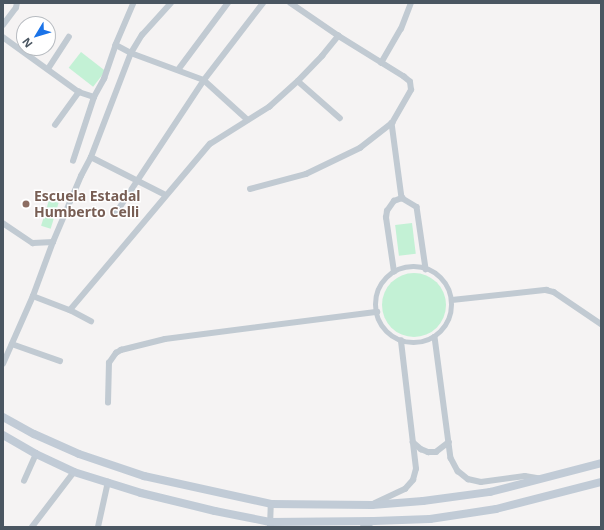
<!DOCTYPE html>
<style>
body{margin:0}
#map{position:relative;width:604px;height:530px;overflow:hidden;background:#f5f3f3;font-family:"Noto Sans",sans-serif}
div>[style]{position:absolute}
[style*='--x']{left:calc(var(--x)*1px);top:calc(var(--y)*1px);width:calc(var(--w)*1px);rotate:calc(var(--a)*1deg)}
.green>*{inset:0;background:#c3f1d5;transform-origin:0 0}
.round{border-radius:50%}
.street>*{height:5.5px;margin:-2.75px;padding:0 2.75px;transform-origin:2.75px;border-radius:2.75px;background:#c1cad2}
.street>.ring{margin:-2.75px;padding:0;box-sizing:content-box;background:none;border:5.5px solid #c1cad2;border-radius:50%}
.secondary>*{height:8px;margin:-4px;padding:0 4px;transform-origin:4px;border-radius:4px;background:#c1cbd6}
.dots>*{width:11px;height:11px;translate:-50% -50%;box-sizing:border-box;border:2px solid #fff;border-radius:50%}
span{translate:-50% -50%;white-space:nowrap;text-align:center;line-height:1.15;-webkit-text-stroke:3px #fff;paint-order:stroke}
.education-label{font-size:14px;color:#785e54;font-weight:700}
.left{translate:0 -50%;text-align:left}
.frame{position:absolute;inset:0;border:4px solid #4a5661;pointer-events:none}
.north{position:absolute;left:16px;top:16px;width:40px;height:40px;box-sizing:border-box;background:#fff;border:1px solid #b7bbc0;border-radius:50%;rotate:232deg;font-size:11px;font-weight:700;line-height:16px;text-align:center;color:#4a5661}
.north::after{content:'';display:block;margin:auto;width:14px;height:18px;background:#1a73e8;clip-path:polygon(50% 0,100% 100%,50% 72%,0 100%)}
</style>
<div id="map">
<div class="green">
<i style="left:81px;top:52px;width:31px;height:20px;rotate:38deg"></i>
<i style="left:49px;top:200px;width:10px;height:27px;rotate:17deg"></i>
<i style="left:412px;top:223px;width:31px;height:17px;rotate:83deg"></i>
<i class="round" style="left:382px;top:273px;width:64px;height:64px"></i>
</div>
<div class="street">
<i style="--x:134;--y:3;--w:46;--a:113.2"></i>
<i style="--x:116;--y:45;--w:17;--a:28"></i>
<i style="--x:131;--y:53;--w:78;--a:20.3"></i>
<i style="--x:204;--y:80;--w:59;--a:42.3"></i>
<i style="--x:3;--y:25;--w:21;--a:-53"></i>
<i style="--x:16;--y:8;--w:5;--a:-79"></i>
<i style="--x:3;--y:37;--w:94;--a:35.9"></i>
<i style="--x:79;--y:92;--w:16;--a:18"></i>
<i style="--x:94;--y:97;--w:21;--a:-61"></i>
<i style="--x:104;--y:79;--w:36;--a:-71"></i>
<i style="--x:381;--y:63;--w:39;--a:-60"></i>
<i style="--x:401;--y:29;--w:28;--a:-69"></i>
<i style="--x:48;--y:69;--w:38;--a:-57"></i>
<i style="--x:178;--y:70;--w:84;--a:-53.3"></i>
<i style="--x:298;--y:81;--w:56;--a:41.4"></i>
<i style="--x:392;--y:123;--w:76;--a:82.4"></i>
<i style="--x:55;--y:125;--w:41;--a:-54"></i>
<i style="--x:91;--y:157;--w:84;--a:26.9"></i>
<i style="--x:73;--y:161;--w:67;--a:-71.8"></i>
<i style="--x:250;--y:189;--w:58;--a:-15"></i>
<i style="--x:306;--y:174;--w:60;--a:-25.7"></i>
<i style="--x:360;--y:148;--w:41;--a:-38"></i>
<i style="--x:392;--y:123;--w:38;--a:-60"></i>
<i style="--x:411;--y:90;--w:8;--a:-97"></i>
<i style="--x:410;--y:82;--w:8;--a:-140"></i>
<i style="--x:404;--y:77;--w:78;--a:-148.2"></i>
<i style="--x:338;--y:36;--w:58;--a:-145.5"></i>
<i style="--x:116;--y:213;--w:159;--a:-56.5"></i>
<i style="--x:204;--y:80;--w:97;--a:-52.5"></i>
<i style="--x:3;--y:223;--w:36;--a:34"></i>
<i style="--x:33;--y:243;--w:20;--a:-3"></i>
<i class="ring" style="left:376px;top:267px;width:70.5px;height:70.5px"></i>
<i style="--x:394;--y:272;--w:55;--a:-98.4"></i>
<i style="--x:386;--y:218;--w:7;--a:-82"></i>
<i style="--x:387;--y:211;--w:12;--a:-55"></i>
<i style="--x:394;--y:201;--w:9;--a:-21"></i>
<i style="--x:402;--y:198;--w:17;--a:31"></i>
<i style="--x:417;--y:207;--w:63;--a:81.7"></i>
<i style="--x:33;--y:296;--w:40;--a:21"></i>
<i style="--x:70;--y:310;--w:217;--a:-49.9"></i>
<i style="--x:210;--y:144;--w:70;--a:-32.1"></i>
<i style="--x:269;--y:107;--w:39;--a:-42"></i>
<i style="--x:298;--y:81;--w:35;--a:-46"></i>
<i style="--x:322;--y:56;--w:26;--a:-51"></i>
<i style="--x:452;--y:300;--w:95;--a:-6.1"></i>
<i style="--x:546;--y:290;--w:8;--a:14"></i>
<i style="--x:554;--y:292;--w:57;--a:34.2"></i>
<i style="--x:70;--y:310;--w:24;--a:28"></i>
<i style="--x:435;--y:337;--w:122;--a:82.5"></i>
<i style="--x:451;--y:458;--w:15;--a:62"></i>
<i style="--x:458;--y:471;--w:13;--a:39"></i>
<i style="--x:468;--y:479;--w:13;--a:13"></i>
<i style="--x:481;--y:482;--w:44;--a:-7.8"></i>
<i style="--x:525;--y:476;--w:13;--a:9"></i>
<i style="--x:12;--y:344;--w:51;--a:19.5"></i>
<i style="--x:3;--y:364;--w:74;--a:-66.2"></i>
<i style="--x:33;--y:296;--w:58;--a:-69.7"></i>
<i style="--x:53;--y:242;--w:72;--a:-67"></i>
<i style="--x:81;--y:176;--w:21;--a:-62"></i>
<i style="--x:91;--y:157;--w:111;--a:-69"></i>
<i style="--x:131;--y:53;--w:21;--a:-59"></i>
<i style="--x:142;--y:35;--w:43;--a:-47.8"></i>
<i style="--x:108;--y:403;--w:40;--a:-88.6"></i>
<i style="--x:109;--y:363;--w:12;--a:-55"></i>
<i style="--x:116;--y:353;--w:6;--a:-31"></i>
<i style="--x:121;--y:350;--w:45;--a:-14"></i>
<i style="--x:165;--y:339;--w:214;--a:-7.3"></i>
<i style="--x:413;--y:442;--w:11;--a:41"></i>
<i style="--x:421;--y:449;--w:8;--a:23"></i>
<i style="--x:428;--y:452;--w:8;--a:0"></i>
<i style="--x:436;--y:452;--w:16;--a:-38"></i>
<i style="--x:24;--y:481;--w:30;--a:-66"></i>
<i style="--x:375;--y:503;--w:33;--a:-25"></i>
<i style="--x:405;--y:489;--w:12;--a:-48"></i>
<i style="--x:413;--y:480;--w:11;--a:-75"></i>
<i style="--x:416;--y:469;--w:129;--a:-96.7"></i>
<i style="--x:32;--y:527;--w:69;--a:-52.6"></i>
<i style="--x:98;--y:527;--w:46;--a:-77.5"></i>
<i style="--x:270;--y:527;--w:23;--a:-88"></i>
<i style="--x:363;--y:527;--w:11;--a:-27"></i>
</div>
<div class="secondary">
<i style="--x:3;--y:417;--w:35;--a:29"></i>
<i style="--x:34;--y:434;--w:49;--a:24"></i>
<i style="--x:79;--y:454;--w:69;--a:18.7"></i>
<i style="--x:144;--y:476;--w:130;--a:12.4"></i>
<i style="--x:271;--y:504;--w:101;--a:0.6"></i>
<i style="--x:372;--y:505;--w:51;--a:-4.5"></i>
<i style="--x:423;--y:501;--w:68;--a:-7.7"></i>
<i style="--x:490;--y:492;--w:115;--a:-14.6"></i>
<i style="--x:3;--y:435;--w:38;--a:30"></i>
<i style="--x:36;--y:454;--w:42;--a:25.3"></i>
<i style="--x:74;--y:472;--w:70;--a:17.4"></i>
<i style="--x:141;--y:493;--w:76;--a:13.7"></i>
<i style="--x:215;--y:511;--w:56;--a:11.3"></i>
<i style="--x:270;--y:522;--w:104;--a:-0.6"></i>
<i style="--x:374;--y:521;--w:56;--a:-2"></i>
<i style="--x:430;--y:519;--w:67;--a:-8.6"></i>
<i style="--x:496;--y:509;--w:108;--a:-14.4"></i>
</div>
<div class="dots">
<i style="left:26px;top:204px;background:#8d6e63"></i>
</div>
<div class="education-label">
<span class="left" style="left:34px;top:204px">Escuela Estadal<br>Humberto Celli</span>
</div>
<div class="frame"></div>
<div class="north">N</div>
</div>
